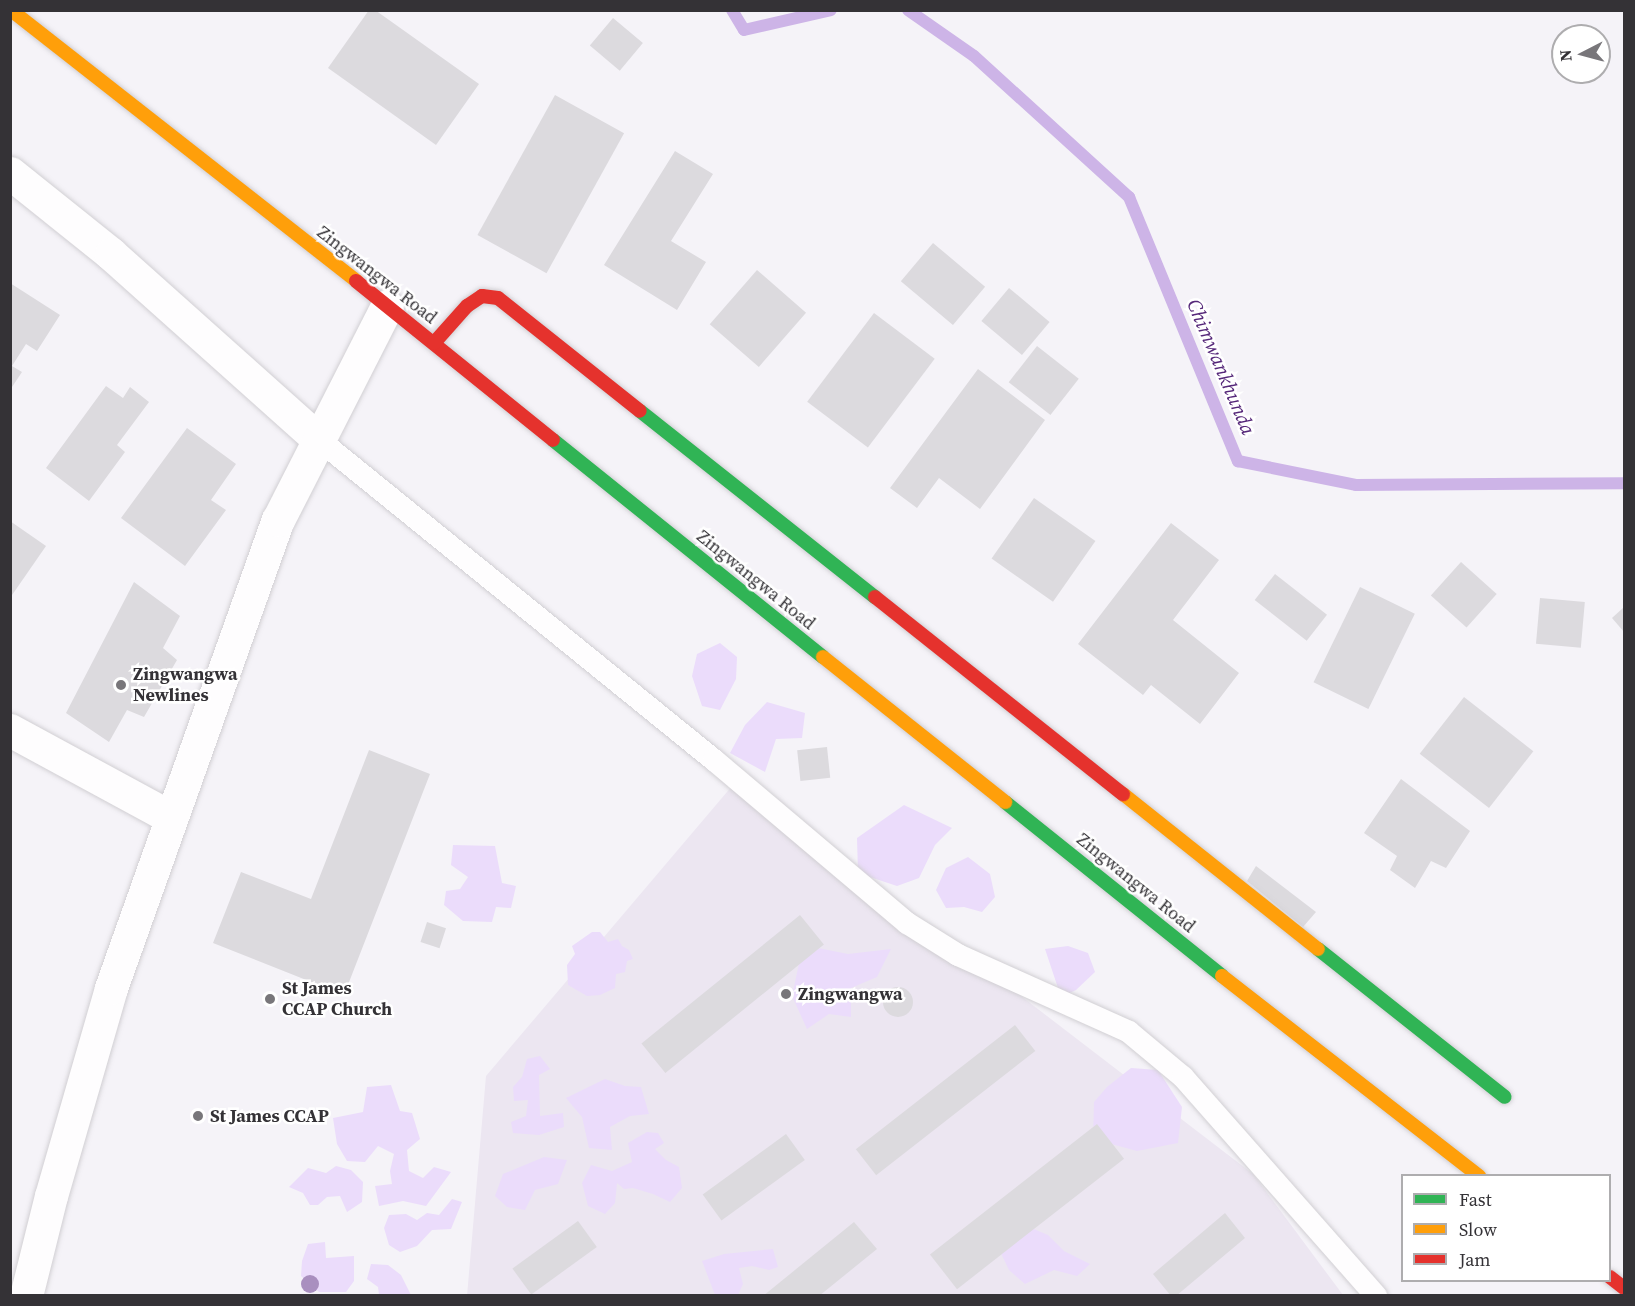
<!DOCTYPE html>
<style>
body{margin:0}
#map{position:relative;width:1635px;height:1306px;overflow:hidden;background:#f5f3f8;font-family:"Source Serif 4",serif}
div>[style]{position:absolute}
[style*='--x']{left:calc(var(--x)*1px);top:calc(var(--y)*1px);width:calc(var(--w)*1px);rotate:calc(var(--a)*1deg)}
.built>*{inset:0;background:#ece6f1}
.green>*{inset:0;background:#ebdcfb}
.stream>*{height:12px;margin:-6px;padding:0 6px;transform-origin:6px;border-radius:6px;background:#cdb4e7}
.building>*{inset:0;background:#dcdade;transform-origin:0 0}
.round{border-radius:50%}
.roads{filter:drop-shadow(0 0 2px #d1cfd3) drop-shadow(0 0 2px #d1cfd3)}
.lane>*{height:22px;margin:-11px;padding:0 11px;transform-origin:11px;border-radius:11px;background:#fefdfe}
.street>*{height:33px;margin:-16.5px;padding:0 16.5px;transform-origin:16.5px;border-radius:16.5px;background:#fefdfe}
.fast>*{height:14px;margin:-7px;padding:0 7px;transform-origin:7px;border-radius:7px;background:#30b455}
.slow>*{height:14px;margin:-7px;padding:0 7px;transform-origin:7px;border-radius:7px;background:#ff9f0a}
.jam>*{height:14px;margin:-7px;padding:0 7px;transform-origin:7px;border-radius:7px;background:#e5322d}
.trees>*{width:18px;height:18px;margin:-9px;border-radius:50%;background:#a98fbf}
.dots>*{width:16px;height:16px;translate:-50% -50%;box-sizing:border-box;border:3px solid #fff;border-radius:50%}
span{translate:-50% -50%;white-space:nowrap;text-align:center;line-height:1.15;-webkit-text-stroke:5px #fff;paint-order:stroke}
.street-label{font-size:18px;color:#343236}
.poi-label{font-size:18px;color:#343236;font-weight:700}
.left{translate:0 -50%;text-align:left}
.water-label{font-size:20px;color:#552779;font-style:italic}
.frame{position:absolute;inset:0;border:12px solid #343236;pointer-events:none}
.legend{position:absolute;left:1401px;top:1174px;width:210px;height:108px;box-sizing:border-box;background:#fff;border:2px solid #aeadaf;margin:0;padding:8px 10px;list-style:none;font-size:18px;color:#343236}
.legend li{display:flex;align-items:center;gap:12px;height:30px}
.legend b{width:30px;border:2px solid #aeadaf}
.north{position:absolute;left:1551px;top:24px;width:60px;height:60px;box-sizing:border-box;background:#fff;border:2px solid #aeadaf;border-radius:50%;rotate:264deg;font-size:16px;font-weight:700;line-height:24px;text-align:center;color:#343236}
.north::after{content:'';display:block;margin:auto;width:21px;height:27px;background:#78767a;clip-path:polygon(50% 0,100% 100%,50% 72%,0 100%)}
</style>
<div id="map">
<div class="built">
<i style="clip-path:polygon(738px 779px,1253px 1174px,1343px 1295px,467px 1296px,486px 1076px)"></i>
</div>
<div class="green">
<i style="clip-path:polygon(720px 643px,737px 657px,736px 679px,720px 710px,702px 706px,692px 676px,697px 654px)"></i>
<i style="clip-path:polygon(767px 702px,805px 713px,802px 738px,776px 739px,765px 772px,730px 753px,745px 725px)"></i>
<i style="clip-path:polygon(904px 805px,952px 828px,935px 845px,919px 878px,897px 886px,858px 873px,857px 838px)"></i>
<i style="clip-path:polygon(453px 845px,495px 846px,502px 883px,516px 886px,511px 908px,496px 907px,492px 922px,463px 921px,444px 905px,446px 891px,460px 889px,468px 877px,451px 865px)"></i>
<i style="clip-path:polygon(968px 857px,990px 874px,995px 897px,982px 912px,964px 907px,946px 908px,936px 890px,946px 868px)"></i>
<i style="clip-path:polygon(592px 932px,600px 932px,608px 942px,618px 939px,622px 946px,629px 950px,633px 959px,627px 961px,625px 972px,616px 974px,615px 988px,600px 995px,587px 996px,568px 985px,567px 965px,575px 954px,572px 946px)"></i>
<i style="clip-path:polygon(803px 945px,848px 954px,891px 949px,877px 977px,851px 988px,851px 1017px,829px 1014px,807px 1029px,792px 996px)"></i>
<i style="clip-path:polygon(1068px 946px,1088px 953px,1095px 972px,1076px 990px,1061px 997px,1045px 949px)"></i>
<i style="clip-path:polygon(540px 1056px,550px 1069px,539px 1075px,540px 1116px,563px 1113px,564px 1127px,539px 1135px,513px 1133px,511px 1122px,526px 1116px,528px 1100px,514px 1101px,513px 1087px,522px 1077px,527px 1059px)"></i>
<i style="clip-path:polygon(1131px 1068px,1158px 1070px,1182px 1107px,1178px 1143px,1137px 1151px,1093px 1139px,1094px 1102px,1107px 1087px)"></i>
<i style="clip-path:polygon(605px 1079px,625px 1086px,641px 1087px,649px 1114px,630px 1116px,610px 1127px,612px 1150px,589px 1148px,582px 1117px,566px 1098px)"></i>
<i style="clip-path:polygon(391px 1085px,400px 1111px,412px 1113px,420px 1139px,407px 1150px,409px 1171px,423px 1178px,434px 1167px,451px 1172px,426px 1206px,403px 1201px,379px 1206px,375px 1186px,392px 1184px,390px 1171px,394px 1154px,378px 1146px,365px 1162px,347px 1161px,337px 1144px,333px 1118px,363px 1112px,367px 1087px)"></i>
<i style="clip-path:polygon(647px 1132px,658px 1133px,664px 1143px,655px 1149px,666px 1160px,679px 1167px,682px 1188px,670px 1202px,653px 1194px,633px 1188px,624px 1189px,617px 1183px,615px 1203px,605px 1214px,588px 1206px,582px 1183px,591px 1165px,612px 1171px,632px 1162px,628px 1143px)"></i>
<i style="clip-path:polygon(544px 1157px,567px 1160px,558px 1184px,535px 1190px,525px 1210px,507px 1207px,495px 1196px,503px 1174px)"></i>
<i style="clip-path:polygon(336px 1166px,351px 1170px,363px 1182px,362px 1202px,347px 1212px,340px 1196px,327px 1197px,318px 1205px,310px 1205px,303px 1193px,289px 1187px,308px 1168px,326px 1173px)"></i>
<i style="clip-path:polygon(452px 1199px,462px 1202px,451px 1229px,432px 1230px,417px 1246px,400px 1252px,389px 1245px,384px 1228px,389px 1215px,406px 1214px,417px 1220px,427px 1213px,439px 1215px)"></i>
<i style="clip-path:polygon(1024px 1225px,1048px 1235px,1064px 1251px,1090px 1264px,1077px 1276px,1054px 1270px,1025px 1284px,1009px 1270px,996px 1243px)"></i>
<i style="clip-path:polygon(325px 1242px,326px 1258px,354px 1256px,354px 1281px,346px 1292px,319px 1292px,301px 1276px,302px 1261px,308px 1244px)"></i>
<i style="clip-path:polygon(773px 1249px,778px 1267px,769px 1270px,752px 1266px,739px 1268px,743px 1284px,738px 1295px,715px 1295px,702px 1261px,724px 1254px)"></i>
<i style="clip-path:polygon(371px 1264px,388px 1265px,401px 1275px,411px 1295px,379px 1295px,378px 1287px,367px 1279px)"></i>
</div>
<div class="stream">
<i style="--x:732;--y:10;--w:23;--a:59"></i>
<i style="--x:744;--y:30;--w:89;--a:-12.9"></i>
<i style="--x:908;--y:10;--w:80;--a:34.9"></i>
<i style="--x:974;--y:56;--w:210;--a:42.3"></i>
<i style="--x:1129;--y:197;--w:286;--a:67.6"></i>
<i style="--x:1238;--y:461;--w:120;--a:11.5"></i>
<i style="--x:1356;--y:485;--w:268;--a:-0.4"></i>
</div>
<div class="building">
<i style="clip-path:polygon(369px 10px,375px 10px,479px 84px,436px 145px,328px 68px)"></i>
<i style="left:613px;top:18px;width:39px;height:36px;rotate:40deg"></i>
<i style="left:555px;top:95px;width:79px;height:160px;rotate:29deg"></i>
<i style="clip-path:polygon(675px 151px,713px 174px,671px 241px,706px 262px,677px 310px,604px 265px)"></i>
<i style="left:933px;top:243px;width:68px;height:50px;rotate:40deg"></i>
<i style="left:757px;top:270px;width:65px;height:72px;rotate:41deg"></i>
<i style="clip-path:polygon(10px 283px,60px 315px,37px 351px,26px 344px,12px 366px,22px 372px,10px 390px)"></i>
<i style="left:1009px;top:288px;width:53px;height:43px;rotate:40deg"></i>
<i style="left:874px;top:313px;width:76px;height:111px;rotate:37deg"></i>
<i style="left:1037px;top:346px;width:53px;height:46px;rotate:38deg"></i>
<i style="clip-path:polygon(978px 369px,1045px 420px,980px 509px,939px 478px,917px 508px,890px 488px)"></i>
<i style="clip-path:polygon(106px 386px,123px 398px,130px 387px,149px 402px,117px 445px,125px 452px,89px 501px,46px 468px)"></i>
<i style="clip-path:polygon(187px 428px,236px 464px,211px 500px,226px 510px,185px 566px,121px 518px)"></i>
<i style="left:1034px;top:498px;width:75px;height:74px;rotate:35deg"></i>
<i style="clip-path:polygon(10px 521px,46px 546px,10px 598px)"></i>
<i style="clip-path:polygon(1171px 523px,1219px 560px,1173px 620px,1239px 673px,1200px 724px,1151px 685px,1143px 695px,1078px 644px)"></i>
<i style="left:1461px;top:562px;width:48px;height:45px;rotate:42deg"></i>
<i style="left:1275px;top:574px;width:66px;height:33px;rotate:38deg"></i>
<i style="clip-path:polygon(134px 582px,180px 616px,163px 648px,177px 660px,144px 717px,127px 710px,109px 742px,66px 713px)"></i>
<i style="left:1360px;top:587px;width:61px;height:106px;rotate:26deg"></i>
<i style="left:1540px;top:598px;width:45px;height:46px;rotate:5deg"></i>
<i style="clip-path:polygon(1624px 607px,1624px 632px,1612px 618px)"></i>
<i style="left:1464px;top:697px;width:88px;height:72px;rotate:38deg"></i>
<i style="left:827px;top:747px;width:31px;height:30px;rotate:84deg"></i>
<i style="clip-path:polygon(369px 750px,430px 774px,344px 995px,213px 943px,241px 872px,311px 899px)"></i>
<i style="clip-path:polygon(1401px 779px,1470px 831px,1446px 868px,1431px 861px,1415px 888px,1390px 870px,1397px 856px,1364px 833px)"></i>
<i style="clip-path:polygon(1256px 866px,1316px 912px,1303px 927px,1247px 881px)"></i>
<i style="left:800px;top:915px;width:38px;height:204px;rotate:51deg"></i>
<i style="left:427px;top:922px;width:20px;height:21px;rotate:18deg"></i>
<i class="round" style="left:883px;top:987px;width:30px;height:30px"></i>
<i style="left:1015px;top:1025px;width:33px;height:202px;rotate:52deg"></i>
<i style="left:1097px;top:1124px;width:44px;height:212px;rotate:52deg"></i>
<i style="left:786px;top:1134px;width:32px;height:103px;rotate:54deg"></i>
<i style="clip-path:polygon(1225px 1213px,1245px 1238px,1176px 1296px,1171px 1296px,1153px 1274px)"></i>
<i style="left:578px;top:1221px;width:32px;height:81px;rotate:54deg"></i>
<i style="clip-path:polygon(854px 1222px,877px 1249px,819px 1296px,763px 1296px)"></i>
</div>
<div class="roads">
<div class="lane">
<i style="--x:318;--y:439;--w:510;--a:39.03"></i>
<i style="--x:714;--y:760;--w:253;--a:40.2"></i>
<i style="--x:907;--y:923;--w:60;--a:32.1"></i>
<i style="--x:958;--y:955;--w:188;--a:24.2"></i>
<i style="--x:1129;--y:1032;--w:70;--a:39.8"></i>
<i style="--x:1183;--y:1077;--w:292;--a:48.6"></i>
</div>
<div class="street">
<i style="--x:10;--y:173;--w:129;--a:38.7"></i>
<i style="--x:111;--y:254;--w:278;--a:41.8"></i>
<i style="--x:10;--y:730;--w:182;--a:28.5"></i>
<i style="--x:26;--y:1296;--w:103;--a:-76"></i>
<i style="--x:51;--y:1196;--w:216;--a:-73.9"></i>
<i style="--x:111;--y:988;--w:497;--a:-70.4"></i>
<i style="--x:278;--y:520;--w:240;--a:-63"></i>
</div>
<div class="fast">
<i style="--x:640;--y:411;--w:300;--a:38.4"></i>
<i style="--x:553;--y:440;--w:346;--a:38.8"></i>
<i style="--x:1005;--y:802;--w:278;--a:38.7"></i>
<i style="--x:1318;--y:949;--w:238;--a:38.4"></i>
</div>
<div class="slow">
<i style="--x:11;--y:10;--w:439;--a:38.1"></i>
<i style="--x:823;--y:657;--w:233;--a:38.5"></i>
<i style="--x:1123;--y:794;--w:249;--a:38.5"></i>
<i style="--x:1222;--y:976;--w:326;--a:37.9"></i>
</div>
<div class="jam">
<i style="--x:356;--y:281;--w:253;--a:38.9"></i>
<i style="--x:434;--y:343;--w:50;--a:-48.3"></i>
<i style="--x:467;--y:306;--w:18;--a:-34"></i>
<i style="--x:482;--y:296;--w:16;--a:7"></i>
<i style="--x:498;--y:298;--w:181;--a:38.5"></i>
<i style="--x:875;--y:597;--w:317;--a:38.5"></i>
<i style="--x:1610;--y:1277;--w:18;--a:38"></i>
</div>
</div>
<div class="trees">
<i style="left:310px;top:1284px"></i>
</div>
<div class="dots">
<i style="left:121px;top:685px;background:#78767a"></i>
<i style="left:786px;top:994px;background:#78767a"></i>
<i style="left:270px;top:999px;background:#78767a"></i>
<i style="left:198px;top:1116px;background:#78767a"></i>
</div>
<div class="street-label">
<span style="left:377px;top:275px;rotate:38deg">Zingwangwa Road</span>
<span style="left:756px;top:580px;rotate:39deg">Zingwangwa Road</span>
<span style="left:1136px;top:883px;rotate:39deg">Zingwangwa Road</span>
</div>
<div class="poi-label">
<span class="left" style="left:133px;top:685px">Zingwangwa<br>Newlines</span>
<span class="left" style="left:282px;top:999px">St James<br>CCAP Church</span>
<span class="left" style="left:798px;top:994px">Zingwangwa</span>
<span class="left" style="left:210px;top:1116px">St James CCAP</span>
</div>
<div class="water-label">
<span style="left:1221px;top:367px;rotate:67deg">Chimwankhunda</span>
</div>
<div class="frame"></div>
<ul class="legend">
<li><b style="height:8px;background:#30b455"></b>Fast</li>
<li><b style="height:8px;background:#ff9f0a"></b>Slow</li>
<li><b style="height:8px;background:#e5322d"></b>Jam</li>
</ul>
<div class="north">N</div>
</div>
